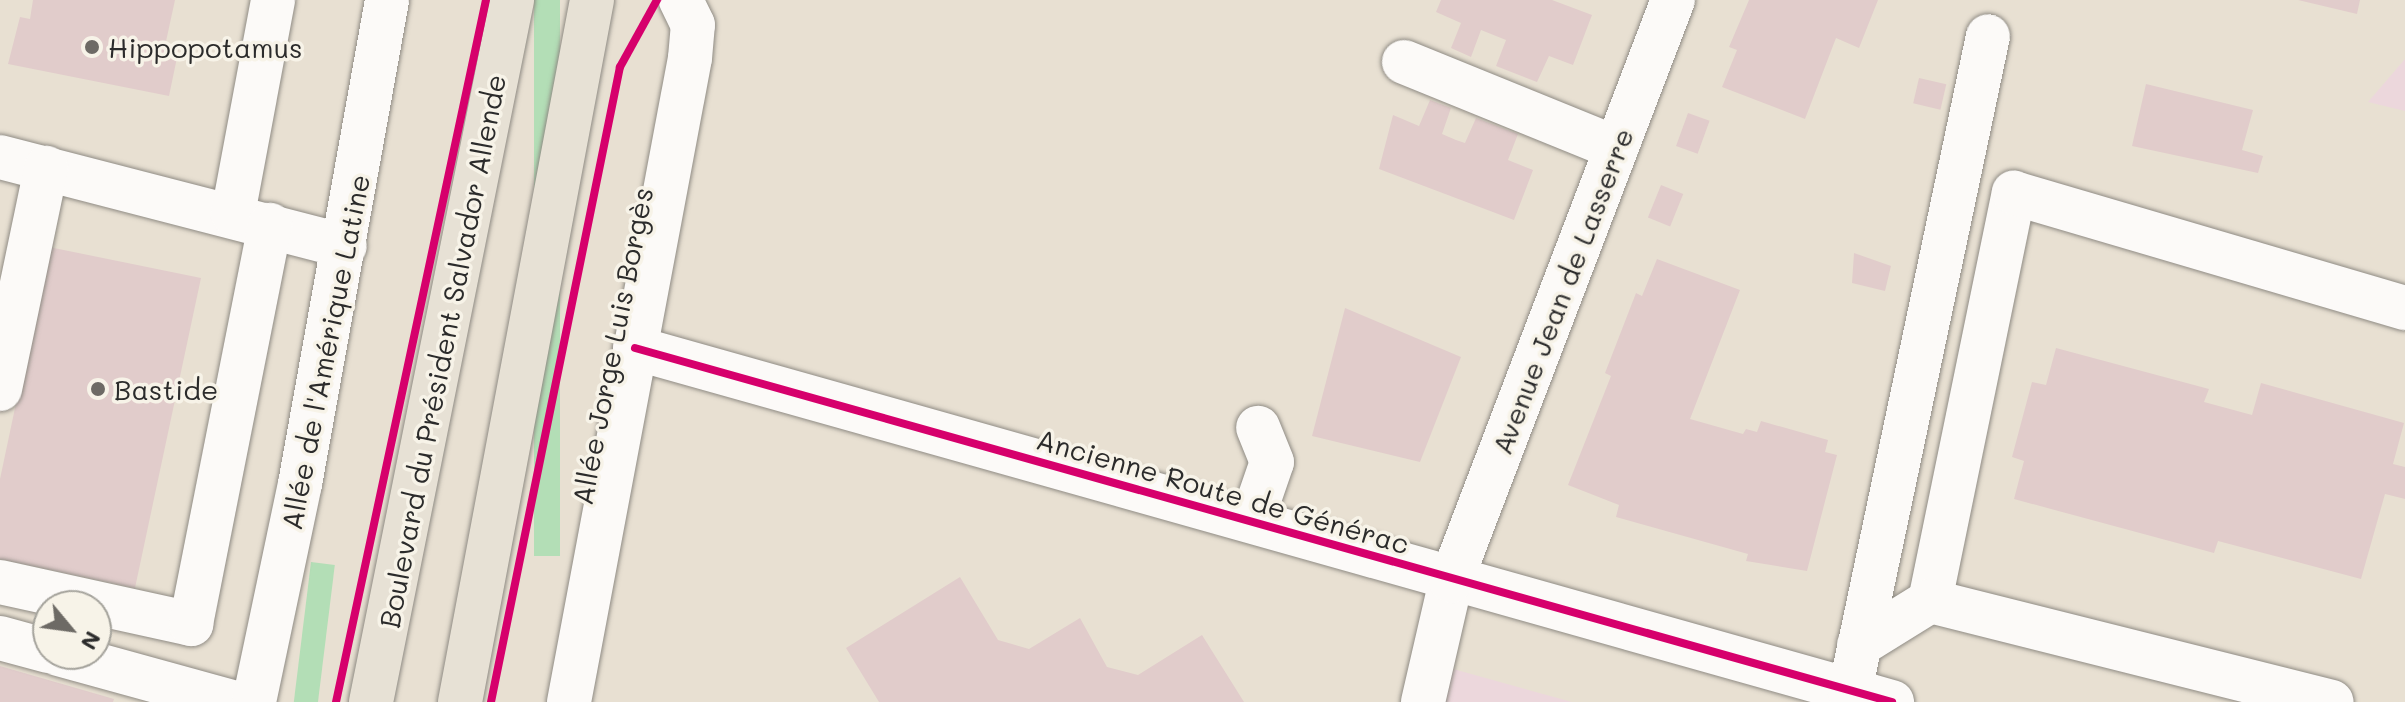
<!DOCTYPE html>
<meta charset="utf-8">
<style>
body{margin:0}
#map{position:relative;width:2405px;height:702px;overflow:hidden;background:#e8e0d2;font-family:Mali,sans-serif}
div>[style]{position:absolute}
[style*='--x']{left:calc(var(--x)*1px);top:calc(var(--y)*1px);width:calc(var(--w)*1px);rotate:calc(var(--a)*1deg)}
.built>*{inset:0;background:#ecd7dc}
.green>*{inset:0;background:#b3deb6;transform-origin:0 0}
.building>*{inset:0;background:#e1cccb;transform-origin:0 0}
.roads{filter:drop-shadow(0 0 2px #8f8b84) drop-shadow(0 0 2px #8f8b84)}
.minor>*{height:44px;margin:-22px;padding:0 22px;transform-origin:22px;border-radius:22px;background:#fcfaf8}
.major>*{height:44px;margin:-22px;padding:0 22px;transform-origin:22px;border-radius:22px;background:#e7e1d5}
.cycleway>*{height:8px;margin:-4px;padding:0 4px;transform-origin:4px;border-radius:4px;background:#d6006c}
.dots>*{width:22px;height:22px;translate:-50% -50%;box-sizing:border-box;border:4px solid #f7f3e8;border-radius:50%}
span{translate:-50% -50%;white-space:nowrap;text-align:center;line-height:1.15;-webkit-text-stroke:7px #f7f3e8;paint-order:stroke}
.poi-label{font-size:28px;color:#2b2b2b}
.left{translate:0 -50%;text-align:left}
.street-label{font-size:28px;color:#2b2b2b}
.north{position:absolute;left:32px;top:590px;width:80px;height:80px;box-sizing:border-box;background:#f7f3e8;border:2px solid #a5a39c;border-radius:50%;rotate:119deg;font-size:22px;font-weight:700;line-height:32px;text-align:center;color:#2b2b2b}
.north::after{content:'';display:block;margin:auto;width:28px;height:36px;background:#6d6a65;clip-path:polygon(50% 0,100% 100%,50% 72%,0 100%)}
</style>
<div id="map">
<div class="built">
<i style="clip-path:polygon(2405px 59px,2405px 111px,2368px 102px)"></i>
<i style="clip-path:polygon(1446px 667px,1572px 702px,1437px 702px)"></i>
</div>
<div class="green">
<i style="left:534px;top:0;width:26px;height:556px"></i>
<i style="left:311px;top:562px;width:24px;height:143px;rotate:7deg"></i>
</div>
<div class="building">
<i style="clip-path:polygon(33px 0,175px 0,165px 46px,179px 48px,169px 96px,8px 64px,20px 17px,30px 19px)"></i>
<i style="clip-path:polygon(1441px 0,1552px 0,1592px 15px,1573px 65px,1549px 56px,1537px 82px,1496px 66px,1506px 40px,1481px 30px,1471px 57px,1451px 48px,1461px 23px,1436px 12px)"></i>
<i style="clip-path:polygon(1749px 0,1878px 0,1859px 48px,1836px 38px,1805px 119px,1722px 87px,1737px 50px,1729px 47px)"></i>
<i style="clip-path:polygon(2298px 0,2360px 0,2357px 14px)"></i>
<i style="left:1919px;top:78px;width:28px;height:26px;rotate:13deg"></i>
<i style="clip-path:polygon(2146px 84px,2253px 110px,2242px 150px,2263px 156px,2258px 173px,2132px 146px)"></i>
<i style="clip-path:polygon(1430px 100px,1451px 108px,1442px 134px,1456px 140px,1465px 143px,1476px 118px,1518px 134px,1508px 160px,1533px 170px,1514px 220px,1379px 169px,1393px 115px,1419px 126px)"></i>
<i style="left:1688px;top:113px;width:23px;height:35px;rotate:20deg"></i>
<i style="left:1661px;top:185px;width:24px;height:35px;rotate:22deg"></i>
<i style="clip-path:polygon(49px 247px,201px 278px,135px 588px,0 559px,0 479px)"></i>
<i style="clip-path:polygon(1854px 253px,1891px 266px,1885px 291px,1852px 283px)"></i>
<i style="clip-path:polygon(1657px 259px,1740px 290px,1690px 419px,1743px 434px,1746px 429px,1757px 432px,1761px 421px,1828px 440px,1825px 452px,1837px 455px,1807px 571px,1746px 561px,1748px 554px,1616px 517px,1619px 505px,1568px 485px,1611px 376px,1605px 373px,1636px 293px,1642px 296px)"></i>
<i style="clip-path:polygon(1345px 308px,1461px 357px,1420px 462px,1312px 436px)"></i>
<i style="clip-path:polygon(2056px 348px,2209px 389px,2204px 402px,2252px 415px,2261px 383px,2404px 423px,2393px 464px,2405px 467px,2405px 499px,2385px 494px,2361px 579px,2218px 541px,2214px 553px,2014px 499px,2024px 461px,2012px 457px,2032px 382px,2046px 385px)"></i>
<i style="clip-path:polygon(960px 577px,998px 640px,1029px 649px,1080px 618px,1107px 667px,1138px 675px,1202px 635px,1244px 702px,879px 702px,846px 648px)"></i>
<i style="clip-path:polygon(0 666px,114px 699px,113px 702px,0 702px)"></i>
</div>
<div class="roads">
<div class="minor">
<i style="--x:1404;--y:62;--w:229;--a:22.1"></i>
<i style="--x:0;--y:157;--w:356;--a:14.5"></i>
<i style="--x:233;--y:214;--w:218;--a:-79.4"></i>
<i style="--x:635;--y:348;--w:1306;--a:15.73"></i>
<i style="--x:0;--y:389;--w:226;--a:-78.2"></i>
<i style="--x:1252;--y:520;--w:61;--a:-71"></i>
<i style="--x:1272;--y:462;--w:37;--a:-112"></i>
<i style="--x:0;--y:582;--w:196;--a:12.4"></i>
<i style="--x:191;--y:624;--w:407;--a:-78.8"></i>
<i style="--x:1930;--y:601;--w:417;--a:-78.4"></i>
<i style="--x:2014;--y:193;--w:408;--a:16.4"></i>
<i style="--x:0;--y:638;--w:50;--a:15.2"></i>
<i style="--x:1859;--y:645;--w:84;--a:-31.8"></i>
<i style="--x:1930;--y:601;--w:414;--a:14.1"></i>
<i style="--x:58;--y:654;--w:180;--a:15.4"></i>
<i style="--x:1850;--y:691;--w:669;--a:-78.1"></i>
<i style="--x:254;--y:702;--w:223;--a:-78.1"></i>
<i style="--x:300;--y:484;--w:492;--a:-79.8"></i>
<i style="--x:569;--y:702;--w:655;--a:-79.36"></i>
<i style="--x:690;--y:58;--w:33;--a:-85"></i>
<i style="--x:693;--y:25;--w:28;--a:-116"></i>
<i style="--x:1423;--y:702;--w:124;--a:-77"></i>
<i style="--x:1451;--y:581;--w:622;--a:-69.09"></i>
</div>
<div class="major">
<i style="--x:371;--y:702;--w:716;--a:-78.64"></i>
<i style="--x:460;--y:702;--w:714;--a:-79.35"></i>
</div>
</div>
<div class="cycleway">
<i style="--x:635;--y:348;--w:1306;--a:15.73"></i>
<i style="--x:336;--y:702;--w:718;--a:-77.94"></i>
<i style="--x:491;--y:702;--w:648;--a:-78.52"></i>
<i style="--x:620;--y:67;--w:77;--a:-61.1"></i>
</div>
<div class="dots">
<i style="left:92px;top:47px;background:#6d6a65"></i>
<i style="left:98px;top:389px;background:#6d6a65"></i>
</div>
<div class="poi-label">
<span class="left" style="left:108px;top:47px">Hippopotamus</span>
<span class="left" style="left:114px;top:389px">Bastide</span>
</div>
<div class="street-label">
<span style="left:1562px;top:291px;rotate:-69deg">Avenue Jean de Lasserre</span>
<span style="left:612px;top:346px;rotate:-79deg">Allée Jorge Luis Borgès</span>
<span style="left:442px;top:351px;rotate:-79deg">Boulevard du Président Salvador Allende</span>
<span style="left:325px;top:352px;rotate:-79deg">Allée de l'Amérique Latine</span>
<span style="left:1223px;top:491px;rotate:16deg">Ancienne Route de Générac</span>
</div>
<div class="north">N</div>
</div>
